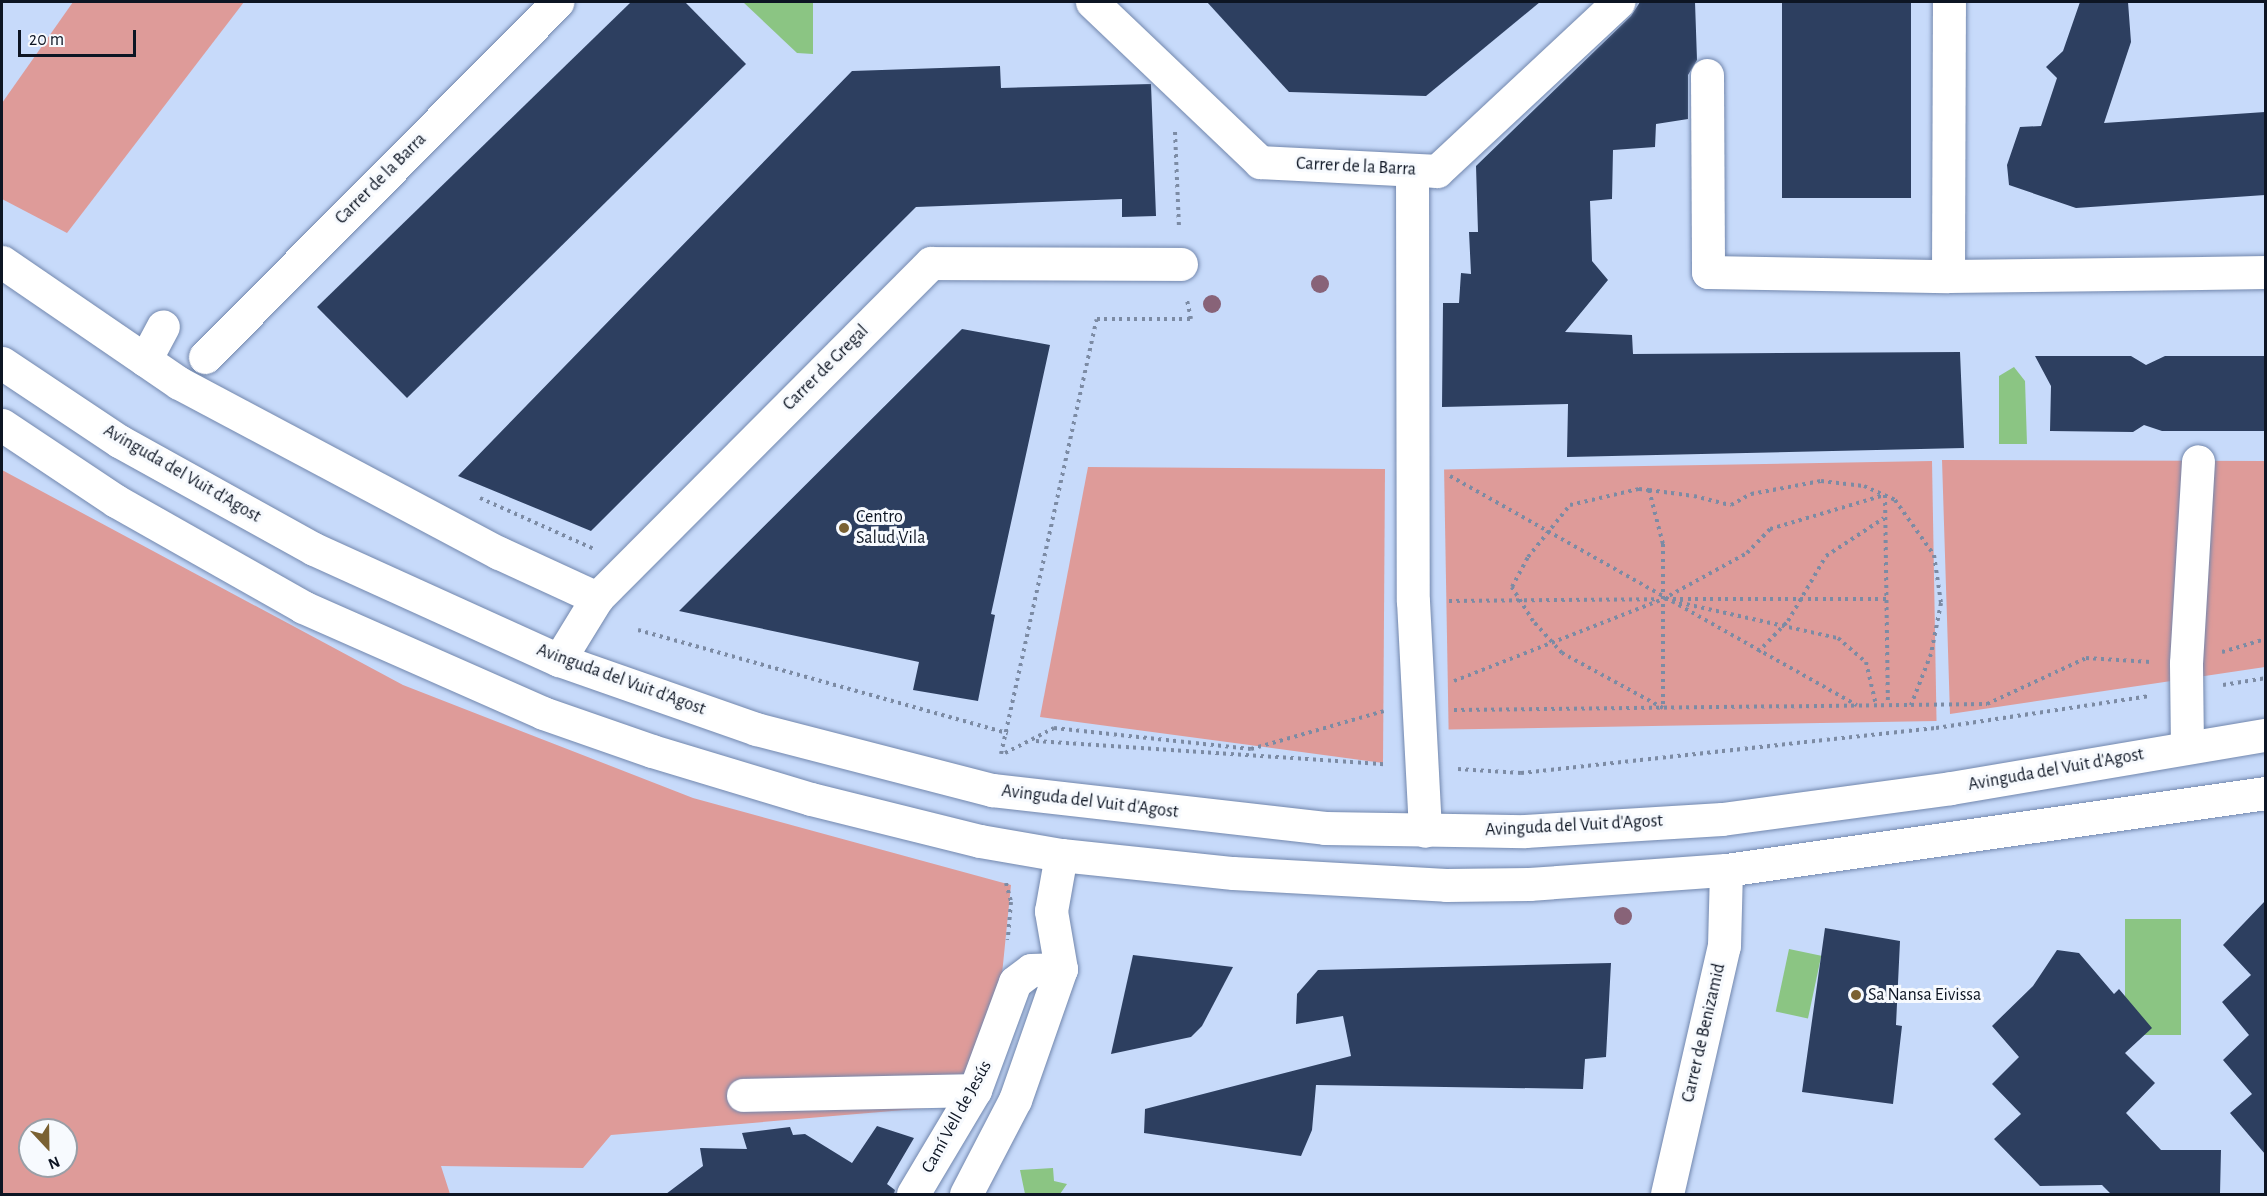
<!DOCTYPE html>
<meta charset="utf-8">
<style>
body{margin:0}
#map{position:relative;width:2267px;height:1196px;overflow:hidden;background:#c7dafa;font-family:"Alegreya Sans",sans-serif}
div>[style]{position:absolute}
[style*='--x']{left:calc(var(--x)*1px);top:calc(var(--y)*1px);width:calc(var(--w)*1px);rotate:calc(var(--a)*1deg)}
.green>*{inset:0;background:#de9b99;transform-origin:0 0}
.water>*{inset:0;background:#8bc583;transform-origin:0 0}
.building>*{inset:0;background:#2d3f60;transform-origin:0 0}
.path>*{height:4px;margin-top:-2px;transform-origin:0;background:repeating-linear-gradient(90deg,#7c8ba4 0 3px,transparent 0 7.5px)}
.roads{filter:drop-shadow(0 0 2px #7287ad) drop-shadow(0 0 2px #7287ad)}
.minor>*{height:33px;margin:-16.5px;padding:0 16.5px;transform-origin:16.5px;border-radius:16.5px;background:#fff}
.trees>*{width:18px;height:18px;margin:-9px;border-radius:50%;background:#886378}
.dots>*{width:16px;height:16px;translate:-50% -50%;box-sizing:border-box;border:3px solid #f7fafe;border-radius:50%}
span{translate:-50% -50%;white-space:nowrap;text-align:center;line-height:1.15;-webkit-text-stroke:6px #f7fafe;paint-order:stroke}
.street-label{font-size:18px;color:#0d1523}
.poi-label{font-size:18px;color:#0d1523}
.left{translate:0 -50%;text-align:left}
.frame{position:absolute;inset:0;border:3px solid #0d1523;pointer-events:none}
.north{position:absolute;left:18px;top:1118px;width:60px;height:60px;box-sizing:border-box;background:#f7fafe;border:2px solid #999ea6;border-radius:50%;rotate:158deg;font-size:16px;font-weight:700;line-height:24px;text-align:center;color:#0d1523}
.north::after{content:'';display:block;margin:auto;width:21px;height:27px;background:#7a6132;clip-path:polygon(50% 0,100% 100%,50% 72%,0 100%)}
.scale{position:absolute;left:18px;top:30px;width:118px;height:27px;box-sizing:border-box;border:3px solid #0d1523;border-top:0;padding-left:8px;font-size:18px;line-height:21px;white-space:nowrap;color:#0d1523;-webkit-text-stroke:4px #f7fafe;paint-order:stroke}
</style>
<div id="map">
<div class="green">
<i style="clip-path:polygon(73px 2px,244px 2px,67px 233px,2px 199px,2px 103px)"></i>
<i style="clip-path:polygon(1942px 460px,2265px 461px,2265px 667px,1950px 714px)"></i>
<i style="left:1932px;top:461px;width:260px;height:488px;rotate:89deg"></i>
<i style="clip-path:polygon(1088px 467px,1385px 469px,1383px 763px,1040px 717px)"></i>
<i style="clip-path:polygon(evenodd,2px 470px,403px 685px,693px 798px,1011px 885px,997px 1024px,951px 1106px,611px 1135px,583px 1168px,441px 1166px,450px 1194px,2px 1194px,2px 470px,30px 1130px,66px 1130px,66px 1166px,30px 1166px,30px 1130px)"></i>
</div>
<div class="water">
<i style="clip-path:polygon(743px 2px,813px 2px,813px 54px,797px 53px)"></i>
<i style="clip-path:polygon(2014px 367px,2025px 381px,2027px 444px,1999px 444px,1999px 376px)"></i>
<i style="left:2125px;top:919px;width:56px;height:116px"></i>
<i style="left:1789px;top:949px;width:33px;height:64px;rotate:12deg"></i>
<i style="clip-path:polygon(1053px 1168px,1054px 1181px,1067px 1184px,1060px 1194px,1025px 1194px,1020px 1170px)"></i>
</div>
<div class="building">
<i style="clip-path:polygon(631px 2px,685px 2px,746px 64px,407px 398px,317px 307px)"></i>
<i style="clip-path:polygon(1207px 2px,1540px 2px,1426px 96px,1289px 92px)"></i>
<i style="clip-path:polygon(1640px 2px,1695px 2px,1697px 60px,1688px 75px,1688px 119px,1656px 124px,1655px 147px,1613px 150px,1612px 199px,1590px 201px,1592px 261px,1608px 280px,1565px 332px,1632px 335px,1633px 354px,1960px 352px,1964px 448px,1567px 457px,1568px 404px,1442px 407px,1443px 303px,1459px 303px,1461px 273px,1471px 274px,1469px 232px,1478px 232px,1476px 166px,1631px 16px)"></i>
<i style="left:1782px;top:2px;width:129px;height:196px"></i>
<i style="clip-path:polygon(2080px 2px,2128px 2px,2131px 42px,2104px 123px,2265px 112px,2265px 195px,2076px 208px,2009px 185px,2007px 165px,2020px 127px,2041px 126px,2057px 78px,2046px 67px,2063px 51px)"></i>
<i style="clip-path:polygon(1000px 66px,1001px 88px,1151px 84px,1156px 216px,1122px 217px,1122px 199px,916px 207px,591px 531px,458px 476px,852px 71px)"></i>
<i style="clip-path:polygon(962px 329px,1050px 345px,991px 614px,995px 615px,978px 701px,913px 690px,919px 662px,679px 611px)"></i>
<i style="clip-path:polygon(2035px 356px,2131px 356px,2146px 365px,2165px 356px,2265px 356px,2265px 431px,2162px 431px,2144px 425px,2133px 432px,2050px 431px,2051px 386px)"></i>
<i style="clip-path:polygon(2265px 901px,2265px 1154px,2230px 1113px,2252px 1094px,2223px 1060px,2249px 1035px,2222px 1002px,2251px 975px,2223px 945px)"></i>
<i style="clip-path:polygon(1825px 928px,1900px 941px,1896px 1025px,1902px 1026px,1893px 1104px,1802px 1092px)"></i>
<i style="clip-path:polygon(2057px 950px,2079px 953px,2114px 994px,2119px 989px,2152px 1028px,2125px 1053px,2155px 1083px,2126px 1113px,2161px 1150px,2221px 1150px,2220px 1194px,2111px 1194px,2102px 1185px,2040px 1186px,1994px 1139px,2021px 1114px,1992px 1084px,2019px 1057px,1992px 1026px,2033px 986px)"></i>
<i style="clip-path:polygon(1133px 955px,1233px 967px,1202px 1026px,1191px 1037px,1111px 1054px)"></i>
<i style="clip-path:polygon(1611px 963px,1606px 1057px,1585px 1059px,1583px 1089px,1316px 1085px,1312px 1130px,1301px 1156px,1144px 1133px,1145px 1109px,1351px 1056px,1343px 1016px,1296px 1024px,1297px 994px,1318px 970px)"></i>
<i style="clip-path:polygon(877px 1126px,914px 1138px,887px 1184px,895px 1190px,894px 1194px,666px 1194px,703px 1166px,700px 1148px,747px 1149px,742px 1133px,790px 1127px,793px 1135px,805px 1134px,852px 1163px)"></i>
</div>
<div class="path">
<i style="--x:1175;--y:132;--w:95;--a:87.6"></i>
<i style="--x:1450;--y:476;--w:467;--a:29.4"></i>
<i style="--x:1649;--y:490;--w:56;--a:75.5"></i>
<i style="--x:1663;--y:544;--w:164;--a:90"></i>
<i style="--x:1663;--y:708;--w:115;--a:-151.4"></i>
<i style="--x:1562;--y:653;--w:43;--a:-132.2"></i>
<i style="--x:1533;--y:621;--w:40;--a:-122"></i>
<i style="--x:1512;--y:587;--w:34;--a:-62"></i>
<i style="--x:1528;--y:557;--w:67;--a:-51.1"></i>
<i style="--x:1570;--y:505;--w:71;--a:-13.1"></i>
<i style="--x:1639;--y:489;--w:10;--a:6"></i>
<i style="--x:1649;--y:490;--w:45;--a:7.6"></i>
<i style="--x:1694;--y:496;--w:38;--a:14"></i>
<i style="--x:1731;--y:505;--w:23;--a:-29"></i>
<i style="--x:1751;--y:494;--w:71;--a:-10.5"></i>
<i style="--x:1821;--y:481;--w:43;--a:6.6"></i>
<i style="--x:1864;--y:486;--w:34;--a:24"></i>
<i style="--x:1895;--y:500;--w:67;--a:54.7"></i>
<i style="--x:1934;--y:555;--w:49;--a:81.7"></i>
<i style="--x:1941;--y:603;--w:52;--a:101.1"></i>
<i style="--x:1931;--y:654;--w:55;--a:111.4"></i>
<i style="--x:480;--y:498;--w:125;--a:24.1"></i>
<i style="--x:1665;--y:599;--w:221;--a:0"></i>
<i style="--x:1449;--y:601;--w:209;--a:-0.5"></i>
<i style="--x:1672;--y:601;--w:170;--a:12.6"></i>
<i style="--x:1838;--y:638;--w:37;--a:41"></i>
<i style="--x:1866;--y:662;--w:44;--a:76.9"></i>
<i style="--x:638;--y:630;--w:384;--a:15.6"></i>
<i style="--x:1758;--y:652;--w:43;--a:-45.9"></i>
<i style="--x:1788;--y:621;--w:75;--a:-59.7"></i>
<i style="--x:1826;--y:556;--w:69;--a:-33.2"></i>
<i style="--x:2222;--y:652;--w:46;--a:-16.5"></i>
<i style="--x:1454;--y:681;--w:225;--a:-21.4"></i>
<i style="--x:1663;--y:599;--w:96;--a:-28.7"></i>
<i style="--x:1747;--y:553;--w:33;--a:-46"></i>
<i style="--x:1770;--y:529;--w:120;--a:-16.5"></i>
<i style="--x:1885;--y:495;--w:210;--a:89.2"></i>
<i style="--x:2223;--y:685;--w:44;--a:-9.2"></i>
<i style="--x:1454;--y:710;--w:533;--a:-0.64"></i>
<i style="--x:1987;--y:704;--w:109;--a:-24.9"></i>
<i style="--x:2086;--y:658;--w:65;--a:3.5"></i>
<i style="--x:1036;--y:741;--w:349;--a:3.8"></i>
<i style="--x:1005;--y:753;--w:55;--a:-27"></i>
<i style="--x:1054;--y:728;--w:198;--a:6.1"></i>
<i style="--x:1251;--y:749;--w:138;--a:-15.9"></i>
<i style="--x:1001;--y:754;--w:445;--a:-77.6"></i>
<i style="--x:1097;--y:319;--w:94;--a:0"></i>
<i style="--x:1191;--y:319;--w:19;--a:-102"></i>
<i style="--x:1458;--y:769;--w:63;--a:3.6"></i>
<i style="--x:1521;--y:773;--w:417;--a:-6.2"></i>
<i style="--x:1936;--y:728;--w:216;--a:-8.5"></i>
<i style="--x:1006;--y:883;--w:20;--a:75"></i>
<i style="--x:1011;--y:902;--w:38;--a:95"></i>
</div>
<div class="roads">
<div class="minor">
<i style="--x:1092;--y:2;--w:232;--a:43.6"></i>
<i style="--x:1260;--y:162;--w:177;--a:2.9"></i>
<i style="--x:1437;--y:171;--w:248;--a:-43"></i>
<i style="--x:1707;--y:75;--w:197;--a:89.7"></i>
<i style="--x:1708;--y:272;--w:240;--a:1"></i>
<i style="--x:1948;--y:276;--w:318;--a:-0.7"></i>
<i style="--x:1412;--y:170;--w:431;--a:89.9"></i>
<i style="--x:1413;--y:601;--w:230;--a:87"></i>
<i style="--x:2;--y:262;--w:214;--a:34.4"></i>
<i style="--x:179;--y:383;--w:362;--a:28"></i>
<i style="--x:499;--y:553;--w:108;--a:24.7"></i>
<i style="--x:1948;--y:276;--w:274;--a:-89.8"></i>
<i style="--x:205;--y:357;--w:500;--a:-45.2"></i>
<i style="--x:145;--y:360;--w:38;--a:-62"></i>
<i style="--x:2;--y:363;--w:141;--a:33.7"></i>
<i style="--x:119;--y:441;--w:223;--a:29"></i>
<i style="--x:314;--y:549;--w:269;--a:24.4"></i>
<i style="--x:559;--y:660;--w:209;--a:19.3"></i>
<i style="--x:756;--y:729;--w:244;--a:14.5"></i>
<i style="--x:992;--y:790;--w:335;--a:6.5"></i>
<i style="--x:1325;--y:828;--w:200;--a:0.9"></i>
<i style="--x:1525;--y:831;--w:197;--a:-3.5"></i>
<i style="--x:1722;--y:819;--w:231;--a:-7.7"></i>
<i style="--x:1951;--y:788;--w:319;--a:-9.6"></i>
<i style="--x:2;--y:425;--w:137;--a:33.7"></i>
<i style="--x:116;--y:501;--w:215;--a:29.5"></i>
<i style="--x:303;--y:607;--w:262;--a:23.8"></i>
<i style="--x:543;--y:713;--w:115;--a:19.2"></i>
<i style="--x:652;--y:751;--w:166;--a:16.8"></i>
<i style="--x:811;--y:799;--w:174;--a:14"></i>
<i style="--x:980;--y:841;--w:82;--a:9.8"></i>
<i style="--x:1061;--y:855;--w:173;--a:6"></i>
<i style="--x:1233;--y:873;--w:213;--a:3.2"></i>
<i style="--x:1446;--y:885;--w:83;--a:-0.7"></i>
<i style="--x:1529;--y:884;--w:197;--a:-4.1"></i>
<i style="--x:1726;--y:870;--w:545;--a:-8.12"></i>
<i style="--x:559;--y:660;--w:73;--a:-58.5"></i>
<i style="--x:597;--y:598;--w:473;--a:-45.1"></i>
<i style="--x:931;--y:263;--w:250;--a:0.2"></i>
<i style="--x:2187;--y:747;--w:84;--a:-90.7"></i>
<i style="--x:2186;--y:663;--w:202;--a:-86.6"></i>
<i style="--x:743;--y:1095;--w:232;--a:-1.2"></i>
<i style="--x:913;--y:1194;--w:121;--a:-59.2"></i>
<i style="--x:975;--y:1090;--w:115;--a:-69.7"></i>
<i style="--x:1015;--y:982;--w:20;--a:-37"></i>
<i style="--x:1031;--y:970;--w:30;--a:-2"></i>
<i style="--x:966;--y:1194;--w:106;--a:-62.5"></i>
<i style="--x:1015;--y:1100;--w:139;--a:-70.7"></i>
<i style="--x:1061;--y:969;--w:59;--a:-99.8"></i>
<i style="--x:1051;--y:911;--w:57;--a:-79.9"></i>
<i style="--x:1667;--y:1194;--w:254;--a:-77.1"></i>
<i style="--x:1724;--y:946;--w:76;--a:-88.5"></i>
</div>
</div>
<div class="trees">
<i style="left:1320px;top:284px"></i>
<i style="left:1212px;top:304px"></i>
<i style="left:1623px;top:916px"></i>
</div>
<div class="dots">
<i style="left:844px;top:528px;background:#7a6132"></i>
<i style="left:1856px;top:995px;background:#7a6132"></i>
</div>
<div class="street-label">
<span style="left:1356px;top:167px;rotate:3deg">Carrer de la Barra</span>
<span style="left:381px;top:179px;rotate:-45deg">Carrer de la Barra</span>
<span style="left:826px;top:368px;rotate:-45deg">Carrer de Gregal</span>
<span style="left:182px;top:474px;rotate:30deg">Avinguda del Vuit d'Agost</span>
<span style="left:621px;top:680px;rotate:20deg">Avinguda del Vuit d'Agost</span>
<span style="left:2056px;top:770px;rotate:-10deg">Avinguda del Vuit d'Agost</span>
<span style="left:1090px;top:802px;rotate:7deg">Avinguda del Vuit d'Agost</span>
<span style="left:1574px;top:826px;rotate:-3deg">Avinguda del Vuit d'Agost</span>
<span style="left:1704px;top:1033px;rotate:-77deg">Carrer de Benizamid</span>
<span style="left:957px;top:1117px;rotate:-61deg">Camí Vell de Jesús</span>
</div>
<div class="poi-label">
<span class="left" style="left:856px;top:528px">Centro<br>Salud Vila</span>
<span class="left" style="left:1868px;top:995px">Sa Nansa Eivissa</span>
</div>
<div class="frame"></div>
<div class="north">N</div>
<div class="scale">20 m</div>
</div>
